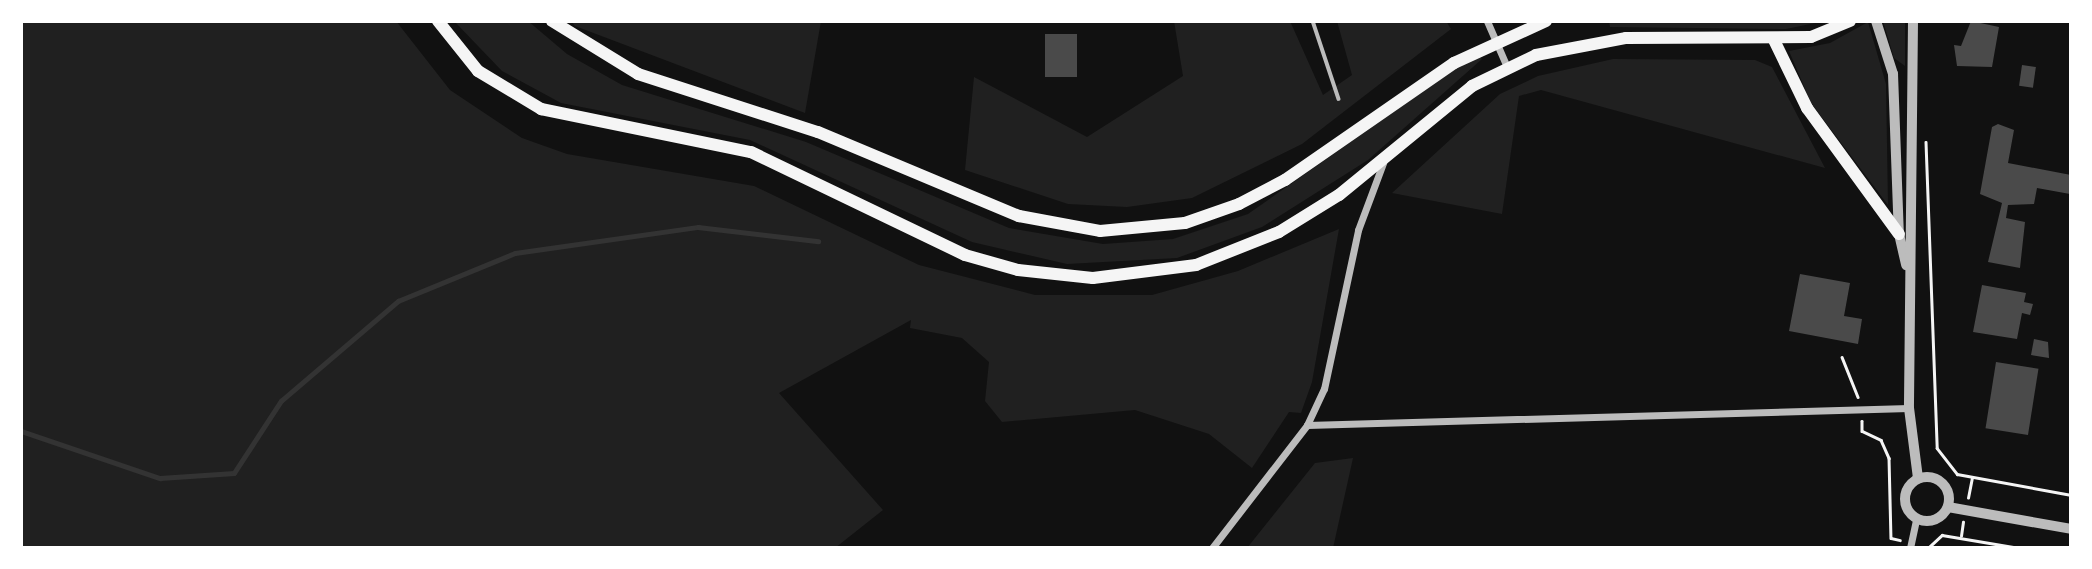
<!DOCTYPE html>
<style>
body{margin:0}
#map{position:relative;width:2092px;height:569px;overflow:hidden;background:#111;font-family:Montserrat,sans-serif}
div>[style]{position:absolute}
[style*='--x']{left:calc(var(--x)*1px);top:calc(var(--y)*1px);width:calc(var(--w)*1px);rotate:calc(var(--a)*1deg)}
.green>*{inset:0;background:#202020}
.stream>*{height:4.5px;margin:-2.25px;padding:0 2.25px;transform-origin:2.25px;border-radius:2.25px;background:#333}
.building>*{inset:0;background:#4a4a4a;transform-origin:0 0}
.path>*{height:2.5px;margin:-1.25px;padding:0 1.25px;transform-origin:1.25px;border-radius:1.25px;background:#f5f5f5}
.service>*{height:3.5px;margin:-1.75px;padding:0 1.75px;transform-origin:1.75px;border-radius:1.75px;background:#bcbcbc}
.minor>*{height:7px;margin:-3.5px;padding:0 3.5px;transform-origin:3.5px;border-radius:3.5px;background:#bcbcbc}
.tertiary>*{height:10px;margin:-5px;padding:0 5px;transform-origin:5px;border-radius:5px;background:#bcbcbc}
.tertiary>.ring{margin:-5px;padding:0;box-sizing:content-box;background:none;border:10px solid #bcbcbc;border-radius:50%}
.trunk>*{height:12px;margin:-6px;padding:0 6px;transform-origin:6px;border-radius:6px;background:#f5f5f5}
span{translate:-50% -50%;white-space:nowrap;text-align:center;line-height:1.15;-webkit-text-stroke:6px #fff;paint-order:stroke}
.frame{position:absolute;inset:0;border:23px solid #fff;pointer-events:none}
</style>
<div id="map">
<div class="green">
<i style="clip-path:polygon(21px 21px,396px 21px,450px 90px,522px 138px,567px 154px,754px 186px,919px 265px,1035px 295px,1152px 295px,1238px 271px,1339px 229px,1312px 382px,1301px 413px,1289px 412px,1252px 468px,1209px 434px,1135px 410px,1002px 422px,985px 401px,989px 362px,962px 338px,910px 328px,911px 320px,779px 393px,883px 510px,835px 548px,21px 548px)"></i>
<i style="clip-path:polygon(454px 21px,528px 21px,567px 54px,622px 85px,806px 142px,1009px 228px,1103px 244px,1173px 239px,1248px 214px,1442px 78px,1478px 55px,1482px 59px,1368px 160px,1262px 227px,1177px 258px,1067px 264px,972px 242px,750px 140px,561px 103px,502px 71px)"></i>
<i style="clip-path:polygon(571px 21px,821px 21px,805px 113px,575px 26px)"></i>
<i style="clip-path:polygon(1174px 21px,1290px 21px,1323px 95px,1352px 75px,1337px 21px,1446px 21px,1451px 29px,1302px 144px,1192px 198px,1127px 207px,1068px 204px,965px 170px,974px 77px,1087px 137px,1183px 76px)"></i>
<i style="clip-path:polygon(1609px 21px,1825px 21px,1786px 29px,1610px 27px)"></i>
<i style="clip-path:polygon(1883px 21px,1905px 21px,1905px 66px,1894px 58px)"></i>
<i style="clip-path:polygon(1868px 22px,1886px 84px,1888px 205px,1811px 103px,1789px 51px,1830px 43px)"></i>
<i style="clip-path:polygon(1613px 59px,1755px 60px,1772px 67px,1825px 168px,1541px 90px,1519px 96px,1502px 214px,1392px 193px,1500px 94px,1538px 76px)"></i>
<i style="clip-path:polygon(1353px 458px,1333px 548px,1247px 548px,1315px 463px)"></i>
</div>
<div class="stream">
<i style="--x:21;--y:431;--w:147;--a:18.7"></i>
<i style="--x:160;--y:478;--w:74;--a:-3.9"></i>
<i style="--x:234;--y:473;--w:86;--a:-56.9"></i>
<i style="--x:281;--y:401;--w:154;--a:-40.5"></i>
<i style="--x:398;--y:301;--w:126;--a:-22.3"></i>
<i style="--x:515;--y:253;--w:185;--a:-8.1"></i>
<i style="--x:698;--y:227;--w:121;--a:6.7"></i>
</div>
<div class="building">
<i style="clip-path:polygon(1971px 21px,1999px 27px,1992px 67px,1957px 66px,1954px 45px,1961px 46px)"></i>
<i style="left:1045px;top:34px;width:32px;height:43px"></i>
<i style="left:2022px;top:65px;width:14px;height:21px;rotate:8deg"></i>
<i style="clip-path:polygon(1998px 124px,2014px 130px,2008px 163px,2071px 175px,2070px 194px,2037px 188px,2034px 204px,2008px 205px,2006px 218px,2025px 222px,2020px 268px,1988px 262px,2002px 203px,1980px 194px,1992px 127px)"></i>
<i style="clip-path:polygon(1800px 274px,1850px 283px,1844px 316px,1862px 319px,1858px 344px,1789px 331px)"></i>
<i style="clip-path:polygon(1982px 285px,2026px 293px,2024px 302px,2033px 304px,2030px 315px,2022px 313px,2017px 339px,1973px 332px)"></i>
<i style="clip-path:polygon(2034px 339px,2048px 342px,2049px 358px,2031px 355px)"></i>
<i style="left:1996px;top:362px;width:43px;height:67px;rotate:9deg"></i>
</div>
<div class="path">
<i style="--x:1926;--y:142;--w:306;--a:87.9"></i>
<i style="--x:1937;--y:448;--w:33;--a:52"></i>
<i style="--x:1957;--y:474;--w:116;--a:10.4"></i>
<i style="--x:1842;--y:357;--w:43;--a:68.2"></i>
<i style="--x:1862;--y:421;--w:10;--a:90"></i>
<i style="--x:1862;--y:431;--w:21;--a:25"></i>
<i style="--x:1881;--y:440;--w:20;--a:66"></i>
<i style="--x:1889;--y:458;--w:80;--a:88.6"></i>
<i style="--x:1891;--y:538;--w:9;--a:13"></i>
<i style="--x:1968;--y:498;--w:21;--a:-79"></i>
<i style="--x:1961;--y:536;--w:14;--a:-82"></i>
<i style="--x:1928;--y:548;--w:19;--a:-43"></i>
<i style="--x:1942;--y:535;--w:78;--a:9.6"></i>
</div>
<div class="service">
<i style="--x:1313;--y:21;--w:82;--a:71.6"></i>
</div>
<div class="minor">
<i style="--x:1487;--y:21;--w:50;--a:66.5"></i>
<i style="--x:1307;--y:425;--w:602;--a:-1.62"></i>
<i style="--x:1212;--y:548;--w:155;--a:-52.3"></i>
<i style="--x:1307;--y:425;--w:40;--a:-65"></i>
<i style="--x:1324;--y:389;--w:163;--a:-77.9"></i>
<i style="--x:1358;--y:230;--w:72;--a:-69.5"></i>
<i style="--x:1910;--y:548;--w:30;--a:-78"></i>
</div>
<div class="tertiary">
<i style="--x:1876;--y:21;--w:56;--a:72.2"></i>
<i style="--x:1893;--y:74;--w:160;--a:87.9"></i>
<i style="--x:1899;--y:234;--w:32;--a:77"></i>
<i style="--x:1913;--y:21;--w:387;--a:90.6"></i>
<i style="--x:1909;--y:408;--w:71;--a:82.7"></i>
<i class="ring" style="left:1905px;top:477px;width:34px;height:34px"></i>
<i style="--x:1948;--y:507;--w:125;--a:10.1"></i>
</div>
<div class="trunk">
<i style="--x:438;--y:21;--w:64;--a:51.3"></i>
<i style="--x:478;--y:71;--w:74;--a:31.1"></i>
<i style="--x:541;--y:109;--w:214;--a:11.6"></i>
<i style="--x:751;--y:152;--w:237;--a:25.7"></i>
<i style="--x:965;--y:255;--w:55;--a:15.8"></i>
<i style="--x:1018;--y:270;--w:75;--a:6.1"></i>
<i style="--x:1093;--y:278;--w:104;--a:-7.2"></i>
<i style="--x:1196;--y:265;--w:89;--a:-21.7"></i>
<i style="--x:1279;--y:232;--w:70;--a:-31.7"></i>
<i style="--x:1339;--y:195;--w:172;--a:-39.3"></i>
<i style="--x:1472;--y:86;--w:71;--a:-25.8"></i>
<i style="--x:1536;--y:55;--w:92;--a:-10.7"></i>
<i style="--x:1626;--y:38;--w:185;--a:-0.3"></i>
<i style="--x:1811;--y:37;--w:42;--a:-22.3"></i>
<i style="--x:552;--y:21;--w:101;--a:31.6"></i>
<i style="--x:638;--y:74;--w:189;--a:17.9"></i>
<i style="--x:818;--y:132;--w:218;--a:22.7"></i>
<i style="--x:1019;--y:216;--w:82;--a:10.5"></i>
<i style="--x:1100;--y:231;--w:85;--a:-5.4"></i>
<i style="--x:1185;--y:223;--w:57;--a:-19.4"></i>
<i style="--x:1239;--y:204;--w:52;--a:-27.6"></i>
<i style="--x:1285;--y:180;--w:206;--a:-34.7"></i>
<i style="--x:1454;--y:63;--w:101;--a:-24.5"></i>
<i style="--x:1774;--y:40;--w:76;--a:64.1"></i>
<i style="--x:1807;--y:108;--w:156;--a:53.9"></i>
</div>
<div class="frame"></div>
</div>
